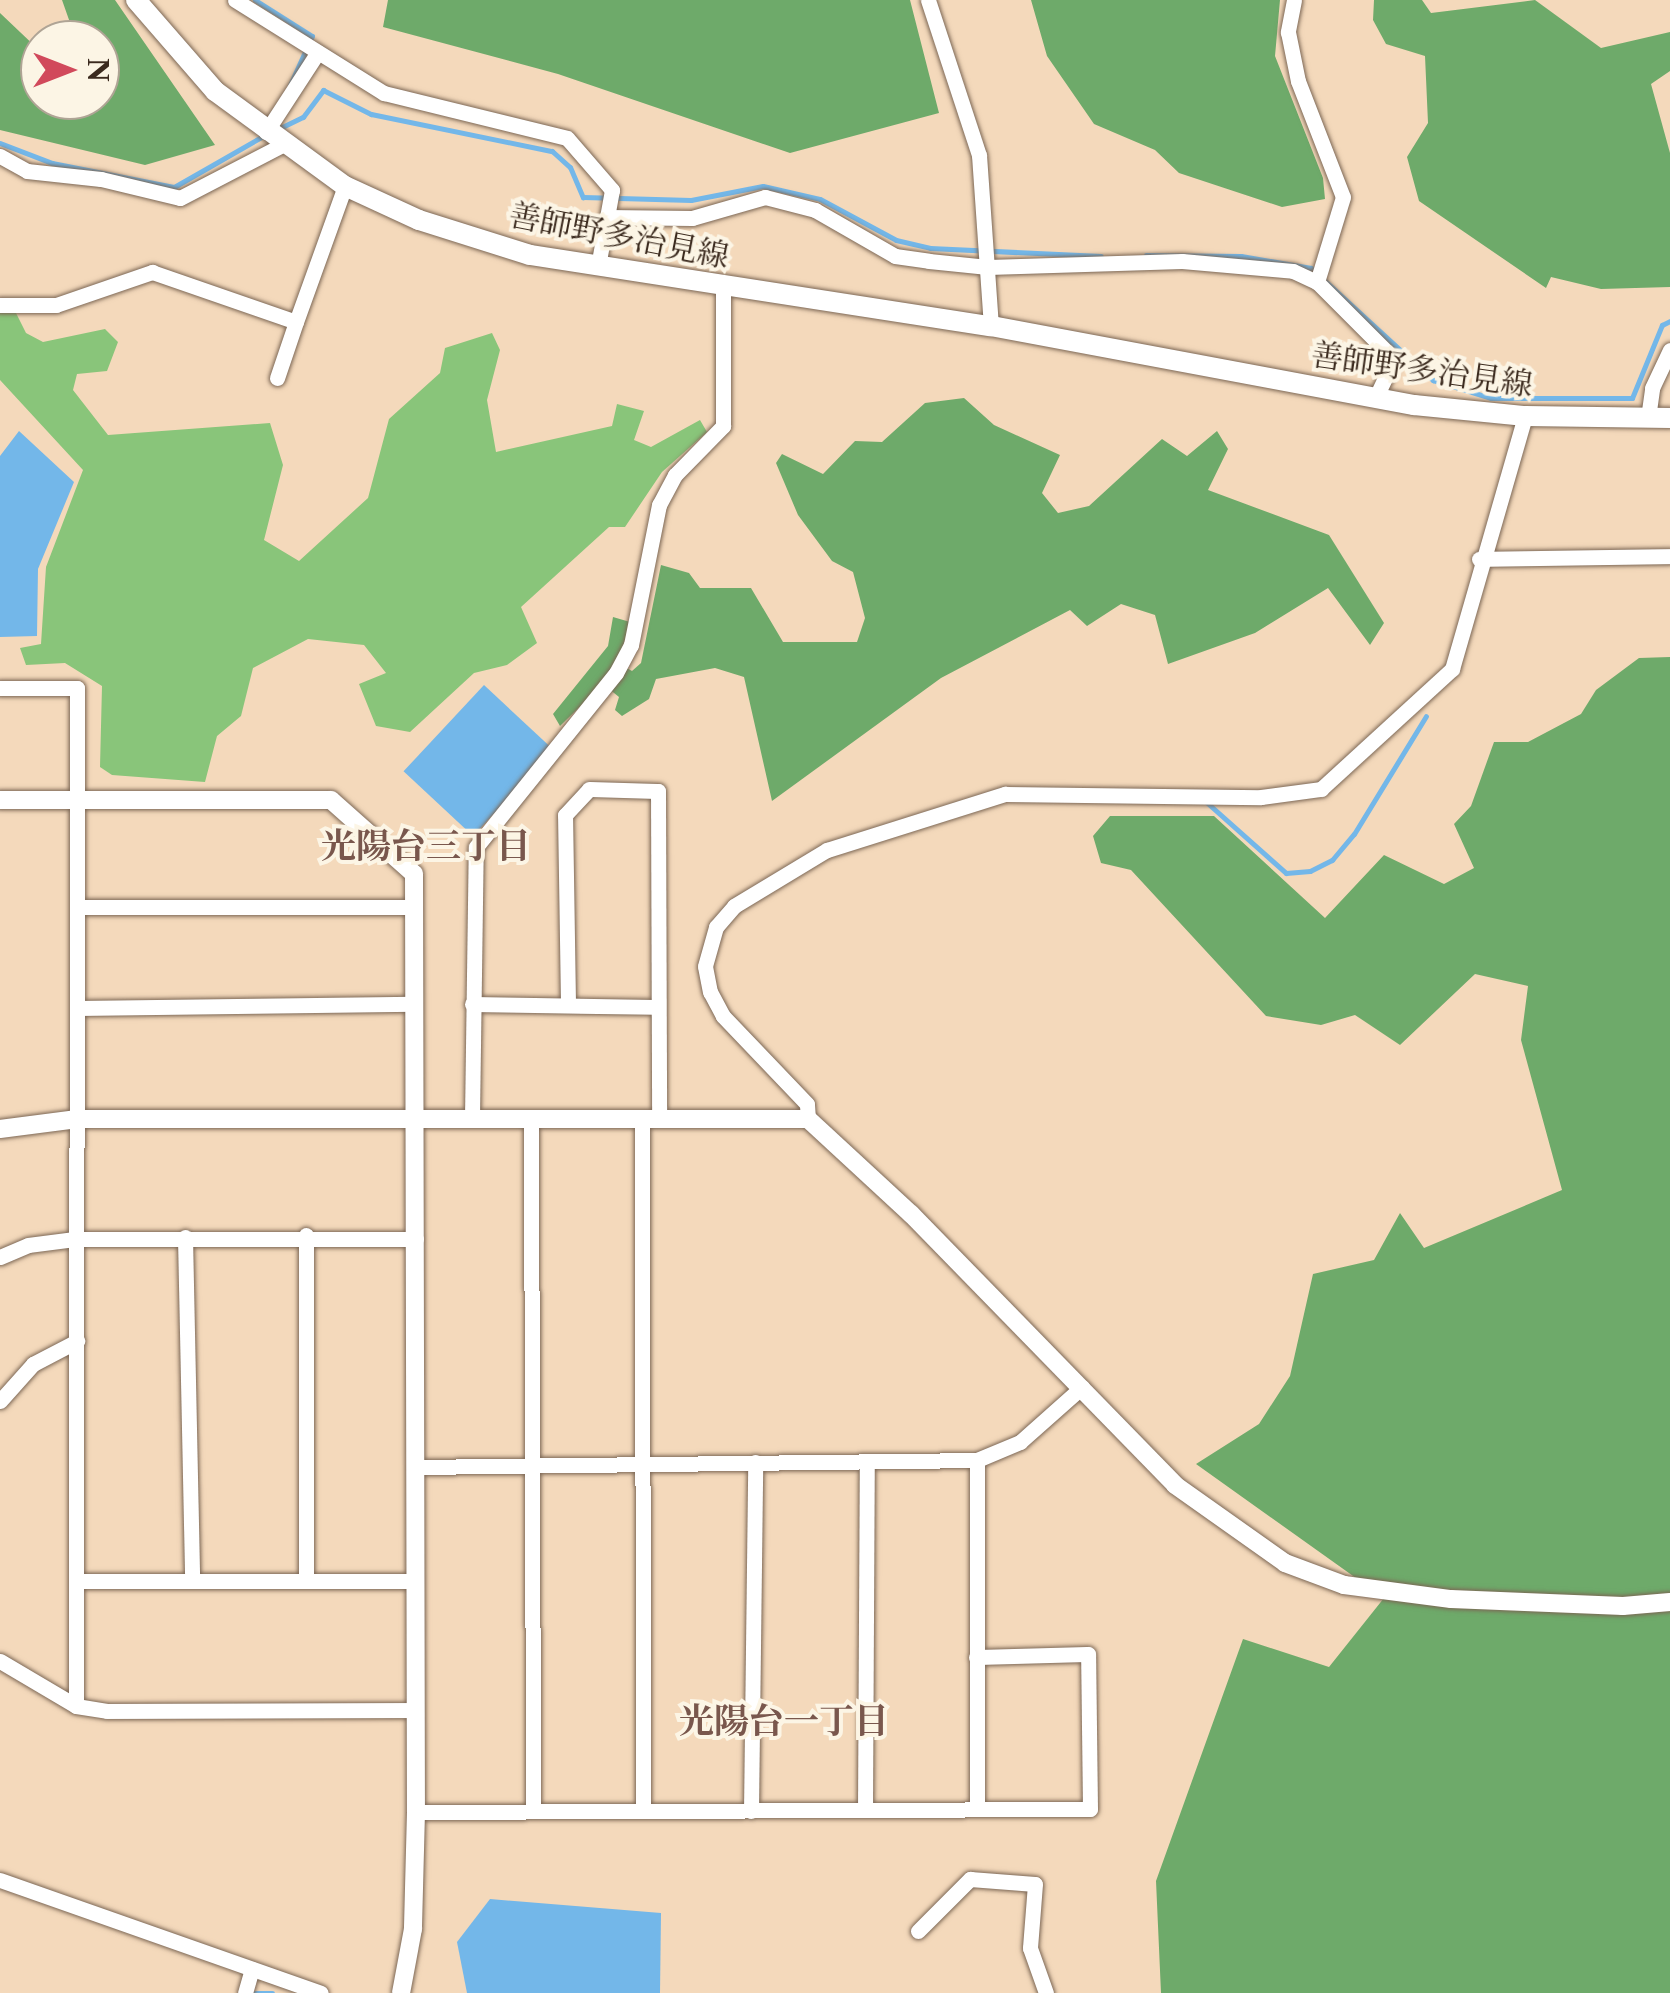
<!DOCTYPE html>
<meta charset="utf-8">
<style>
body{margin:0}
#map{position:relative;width:1670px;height:1993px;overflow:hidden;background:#f4d9bb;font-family:"Libre Caslon Text","Noto Serif JP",serif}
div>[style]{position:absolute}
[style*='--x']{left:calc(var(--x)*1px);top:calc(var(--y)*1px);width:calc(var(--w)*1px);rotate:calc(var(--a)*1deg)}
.green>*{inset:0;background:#89c57a}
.forest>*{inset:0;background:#6eaa6a}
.water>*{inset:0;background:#73b7e9;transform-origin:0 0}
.stream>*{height:5px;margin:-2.5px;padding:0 2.5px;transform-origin:2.5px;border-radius:2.5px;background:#73b7e9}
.roads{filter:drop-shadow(0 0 2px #7c6755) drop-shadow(0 0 2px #7c6755)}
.minor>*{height:15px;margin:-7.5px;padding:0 7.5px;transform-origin:7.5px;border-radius:7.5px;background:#fff}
.tertiary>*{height:18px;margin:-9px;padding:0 9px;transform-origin:9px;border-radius:9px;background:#fff}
.secondary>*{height:20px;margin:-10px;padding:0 10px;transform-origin:10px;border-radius:10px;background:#fff}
span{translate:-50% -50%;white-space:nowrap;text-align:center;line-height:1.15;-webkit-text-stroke:8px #fcf5e5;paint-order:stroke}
.street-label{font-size:32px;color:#3b2a1e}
.neighbourhood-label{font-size:35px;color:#79574d;font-weight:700}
.north{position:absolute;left:20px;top:20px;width:100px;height:100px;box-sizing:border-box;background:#fcf5e5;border:2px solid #afa495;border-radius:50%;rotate:90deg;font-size:28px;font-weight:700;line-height:40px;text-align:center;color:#3b2a1e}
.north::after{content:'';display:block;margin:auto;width:35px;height:45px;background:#d1495b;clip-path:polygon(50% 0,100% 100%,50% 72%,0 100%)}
</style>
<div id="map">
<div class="green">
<i style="clip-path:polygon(0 311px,16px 313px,26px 333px,43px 342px,105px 329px,118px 342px,107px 371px,77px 374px,73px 390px,108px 435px,270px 423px,283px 465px,264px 540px,299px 561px,368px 498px,389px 419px,440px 373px,445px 348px,492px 333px,500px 350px,487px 400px,496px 452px,612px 426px,617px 404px,644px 411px,634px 440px,651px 447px,700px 420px,707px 432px,662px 472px,625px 527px,609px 527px,521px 607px,537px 643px,507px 665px,474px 673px,410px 732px,376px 726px,359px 684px,386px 673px,364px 645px,308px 639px,253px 668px,241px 716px,217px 736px,205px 782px,112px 775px,100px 767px,102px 686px,65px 663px,26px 665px,20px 648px,41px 644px,46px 567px,83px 470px,0 380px)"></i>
</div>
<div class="forest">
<i style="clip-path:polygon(62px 0,115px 0,215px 145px,145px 165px,0 130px,0 13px,40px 51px,40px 100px,100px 100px,100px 40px,62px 40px,74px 34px)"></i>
<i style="clip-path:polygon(388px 0,910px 0,939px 113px,790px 153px,558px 74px,383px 27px)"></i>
<i style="clip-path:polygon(1031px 0,1280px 0,1275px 56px,1323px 178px,1325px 199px,1282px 207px,1179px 173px,1155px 150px,1094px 124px,1047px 56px)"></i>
<i style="clip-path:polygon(1374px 0,1422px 0,1431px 13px,1535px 0,1601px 48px,1670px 32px,1670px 71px,1651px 84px,1670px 153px,1670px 287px,1601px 289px,1551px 277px,1546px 288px,1419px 201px,1407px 157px,1428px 123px,1425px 56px,1386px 44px,1373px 20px)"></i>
<i style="clip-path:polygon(964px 398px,994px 425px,1060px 455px,1042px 493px,1058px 513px,1089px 506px,1162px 439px,1187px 456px,1217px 431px,1228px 449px,1208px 490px,1329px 535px,1384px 623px,1370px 645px,1328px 588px,1255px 633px,1168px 664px,1155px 615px,1121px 604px,1087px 626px,1070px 610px,941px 678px,772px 801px,744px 677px,715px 668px,656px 679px,649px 699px,622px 716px,615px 710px,619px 697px,603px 684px,560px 726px,553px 714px,608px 646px,613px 617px,630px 622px,618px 663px,632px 671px,641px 663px,661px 565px,689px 573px,700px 588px,751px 588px,783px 642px,857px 642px,865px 618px,853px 572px,832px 561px,798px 515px,776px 463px,782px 454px,823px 474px,855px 441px,882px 442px,925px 403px)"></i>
<i style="clip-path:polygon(1670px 657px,1670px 1993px,1161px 1993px,1156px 1881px,1243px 1639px,1329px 1667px,1384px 1598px,1196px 1464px,1259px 1424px,1290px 1376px,1313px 1274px,1374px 1260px,1400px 1213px,1424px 1248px,1562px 1190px,1521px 1040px,1528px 986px,1475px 974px,1400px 1045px,1355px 1015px,1321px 1025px,1266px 1016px,1131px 870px,1101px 863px,1093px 836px,1110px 816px,1214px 816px,1325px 918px,1384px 855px,1444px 884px,1474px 868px,1454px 824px,1471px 806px,1494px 742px,1528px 742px,1581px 714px,1596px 690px,1639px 658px)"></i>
</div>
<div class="water">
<i style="clip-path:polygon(19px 431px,74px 482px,38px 569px,37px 636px,0 637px,0 456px)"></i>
<i style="left:484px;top:685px;width:95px;height:118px;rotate:43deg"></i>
<i style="clip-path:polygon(490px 1899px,661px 1913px,660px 1993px,467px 1993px,457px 1942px)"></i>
</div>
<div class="stream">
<i style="--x:255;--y:0;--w:67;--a:32.3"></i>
<i style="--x:312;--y:36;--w:54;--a:114.2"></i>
<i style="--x:278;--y:129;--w:28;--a:-26"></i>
<i style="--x:303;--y:117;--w:34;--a:-53"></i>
<i style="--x:323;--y:90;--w:54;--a:26.6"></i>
<i style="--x:371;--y:114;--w:185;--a:11.6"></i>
<i style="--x:552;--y:151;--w:24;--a:42"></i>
<i style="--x:570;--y:167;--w:33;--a:67"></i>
<i style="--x:583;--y:197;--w:108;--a:1.6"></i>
<i style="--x:691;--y:200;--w:73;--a:-11"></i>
<i style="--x:763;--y:186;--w:58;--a:12.8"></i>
<i style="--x:820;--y:199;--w:86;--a:28.3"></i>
<i style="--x:896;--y:240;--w:35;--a:13"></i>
<i style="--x:930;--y:248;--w:171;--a:2.7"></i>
<i style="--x:0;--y:143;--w:56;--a:21"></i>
<i style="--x:52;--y:163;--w:124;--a:11.1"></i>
<i style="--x:174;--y:187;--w:103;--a:-29.8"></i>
<i style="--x:1146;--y:255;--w:95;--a:0.6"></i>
<i style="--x:1241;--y:256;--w:71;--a:9.7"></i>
<i style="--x:1311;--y:268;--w:166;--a:42.6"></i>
<i style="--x:1433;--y:380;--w:61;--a:17.2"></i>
<i style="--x:1491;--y:398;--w:141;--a:0"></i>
<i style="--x:1632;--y:398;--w:79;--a:-67.7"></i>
<i style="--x:1662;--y:325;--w:9;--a:-27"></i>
<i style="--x:1204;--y:800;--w:110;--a:41.7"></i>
<i style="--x:1286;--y:873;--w:24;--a:-5"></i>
<i style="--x:1310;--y:871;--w:25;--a:-27"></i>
<i style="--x:1332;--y:860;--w:34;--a:-50"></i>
<i style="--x:1354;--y:834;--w:138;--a:-58.6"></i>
<i style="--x:255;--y:1993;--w:17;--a:0"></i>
</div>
<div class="roads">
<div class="minor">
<i style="--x:235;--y:0;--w:176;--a:32"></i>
<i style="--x:384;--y:93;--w:188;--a:13.8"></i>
<i style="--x:567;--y:138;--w:69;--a:49.1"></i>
<i style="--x:612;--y:190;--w:77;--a:100.4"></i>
<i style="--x:928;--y:0;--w:163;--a:71.8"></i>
<i style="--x:979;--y:155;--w:171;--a:86"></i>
<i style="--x:1294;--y:0;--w:33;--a:101"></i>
<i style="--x:1288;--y:32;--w:50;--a:78.5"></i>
<i style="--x:1298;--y:81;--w:124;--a:68.8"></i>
<i style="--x:1343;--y:197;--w:89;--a:107"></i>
<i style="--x:266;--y:132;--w:95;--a:-57"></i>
<i style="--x:0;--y:156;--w:31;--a:29"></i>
<i style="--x:27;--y:171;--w:74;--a:6.2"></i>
<i style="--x:101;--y:179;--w:81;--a:13.5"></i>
<i style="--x:180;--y:198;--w:117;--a:-27.4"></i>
<i style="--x:607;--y:217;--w:85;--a:0.7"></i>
<i style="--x:692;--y:218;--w:76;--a:-16"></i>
<i style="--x:765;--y:197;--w:52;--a:14.6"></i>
<i style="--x:815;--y:210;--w:92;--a:29.9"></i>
<i style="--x:895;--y:256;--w:34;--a:8"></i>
<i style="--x:929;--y:261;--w:59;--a:5.8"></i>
<i style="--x:988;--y:267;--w:194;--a:-1.8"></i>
<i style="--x:1182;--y:261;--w:111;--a:5.1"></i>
<i style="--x:1293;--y:271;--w:26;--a:25"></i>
<i style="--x:1317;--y:282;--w:109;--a:45"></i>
<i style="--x:1394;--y:359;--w:44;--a:115.4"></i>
<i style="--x:0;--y:305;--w:56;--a:0"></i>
<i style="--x:56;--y:305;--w:102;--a:-19"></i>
<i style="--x:152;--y:272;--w:152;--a:19.1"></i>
<i style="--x:296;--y:322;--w:145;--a:-70.2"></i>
<i style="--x:277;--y:378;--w:59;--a:-71.3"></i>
<i style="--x:1648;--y:418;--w:30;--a:-82"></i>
<i style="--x:1652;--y:388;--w:42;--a:-64.7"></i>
<i style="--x:1479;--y:559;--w:191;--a:-0.9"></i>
<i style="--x:0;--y:688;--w:77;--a:0"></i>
<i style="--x:77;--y:688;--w:1018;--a:90.06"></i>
<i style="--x:77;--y:907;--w:337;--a:0"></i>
<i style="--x:568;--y:1003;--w:188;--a:-90.9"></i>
<i style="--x:565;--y:815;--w:35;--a:-47"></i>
<i style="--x:589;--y:789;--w:69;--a:1.7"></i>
<i style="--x:658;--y:791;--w:326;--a:89.8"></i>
<i style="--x:472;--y:1004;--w:183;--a:0.9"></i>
<i style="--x:77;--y:1008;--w:338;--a:-0.7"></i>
<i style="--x:642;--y:1117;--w:693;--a:89.92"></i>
<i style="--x:472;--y:1118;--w:271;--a:-89.2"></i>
<i style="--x:476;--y:847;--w:223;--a:-51.2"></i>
<i style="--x:616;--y:673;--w:32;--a:-62"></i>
<i style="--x:631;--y:645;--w:143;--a:-78.7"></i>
<i style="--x:659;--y:505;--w:34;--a:-62"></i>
<i style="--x:675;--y:475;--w:69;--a:-45.6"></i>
<i style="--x:723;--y:426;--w:139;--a:-90"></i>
<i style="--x:531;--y:1118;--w:693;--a:89.83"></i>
<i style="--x:808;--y:1119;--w:15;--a:-94"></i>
<i style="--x:807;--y:1104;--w:122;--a:-133.7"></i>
<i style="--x:723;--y:1016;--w:27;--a:-118"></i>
<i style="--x:710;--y:992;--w:26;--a:-101"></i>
<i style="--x:705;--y:966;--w:41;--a:-74.2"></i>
<i style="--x:716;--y:927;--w:28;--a:-49"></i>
<i style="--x:734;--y:906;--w:109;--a:-31.1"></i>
<i style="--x:827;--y:850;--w:187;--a:-17.5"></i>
<i style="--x:1005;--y:794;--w:256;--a:0.7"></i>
<i style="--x:1261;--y:797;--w:61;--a:-7.6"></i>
<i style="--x:1321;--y:789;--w:178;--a:-42.5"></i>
<i style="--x:1452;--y:669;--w:263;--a:-73.9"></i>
<i style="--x:185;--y:1237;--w:343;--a:88.8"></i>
<i style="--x:0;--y:1257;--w:30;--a:-23"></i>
<i style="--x:28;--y:1245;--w:47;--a:-7.3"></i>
<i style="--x:75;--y:1239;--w:341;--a:0"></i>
<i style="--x:0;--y:1401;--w:50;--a:-48.3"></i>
<i style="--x:33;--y:1364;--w:50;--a:-27.6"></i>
<i style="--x:977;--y:1460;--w:349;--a:90"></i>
<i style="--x:416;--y:1467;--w:561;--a:-0.71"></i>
<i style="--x:977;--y:1460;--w:47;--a:-22.7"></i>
<i style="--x:1020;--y:1442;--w:83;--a:-41.6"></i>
<i style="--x:306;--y:1580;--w:345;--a:-90"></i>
<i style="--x:77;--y:1581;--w:338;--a:0"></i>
<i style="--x:0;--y:1661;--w:88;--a:30.6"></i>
<i style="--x:76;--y:1706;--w:31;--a:9"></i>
<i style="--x:107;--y:1711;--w:308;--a:-0.2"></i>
<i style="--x:865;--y:1809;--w:346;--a:-89.7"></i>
<i style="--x:751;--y:1811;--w:349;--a:-89.3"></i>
<i style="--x:416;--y:1812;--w:674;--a:-0.26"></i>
<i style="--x:1090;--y:1809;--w:155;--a:-90.7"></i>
<i style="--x:1088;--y:1654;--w:112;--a:178.5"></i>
<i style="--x:0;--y:1880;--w:340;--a:19.4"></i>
<i style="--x:918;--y:1931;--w:74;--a:-45"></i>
<i style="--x:970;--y:1879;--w:65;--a:4.4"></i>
<i style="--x:1035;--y:1884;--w:64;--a:94.5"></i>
<i style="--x:1030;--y:1948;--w:48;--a:70.4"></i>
<i style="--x:245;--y:1993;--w:25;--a:-74"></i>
</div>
<div class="tertiary">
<i style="--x:0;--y:800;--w:331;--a:0"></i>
<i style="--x:331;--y:800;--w:111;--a:41.7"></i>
<i style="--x:414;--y:874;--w:938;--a:89.88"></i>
<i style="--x:416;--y:1812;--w:117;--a:91.5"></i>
<i style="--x:413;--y:1929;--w:65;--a:100.6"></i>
<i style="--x:0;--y:1129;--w:78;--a:-7.4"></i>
<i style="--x:77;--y:1119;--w:731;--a:0"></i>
<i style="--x:808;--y:1119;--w:140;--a:42.7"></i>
<i style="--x:911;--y:1214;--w:378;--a:45.7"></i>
<i style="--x:1175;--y:1485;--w:135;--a:35.3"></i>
<i style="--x:1285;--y:1563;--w:63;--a:20.4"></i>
<i style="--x:1344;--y:1585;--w:108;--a:7.5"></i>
<i style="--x:1451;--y:1599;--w:172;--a:2.3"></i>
<i style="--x:1623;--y:1606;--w:47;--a:-4.9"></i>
</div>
<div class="secondary">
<i style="--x:136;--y:0;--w:121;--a:49"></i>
<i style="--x:215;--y:91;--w:161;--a:36.2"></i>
<i style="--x:345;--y:186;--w:81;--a:24.7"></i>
<i style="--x:419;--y:220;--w:116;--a:17.5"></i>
<i style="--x:530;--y:255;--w:466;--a:8.8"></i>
<i style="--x:991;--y:326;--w:430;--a:10.6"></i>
<i style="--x:1414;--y:405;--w:112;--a:5.7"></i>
<i style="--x:1525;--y:416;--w:145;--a:0.8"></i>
</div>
</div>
<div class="street-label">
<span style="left:619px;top:236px;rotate:11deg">善師野多治見線</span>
<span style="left:1422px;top:370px;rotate:8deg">善師野多治見線</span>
</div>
<div class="neighbourhood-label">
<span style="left:426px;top:846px">光陽台三丁目</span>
<span style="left:784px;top:1721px">光陽台一丁目</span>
</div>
<div class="north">N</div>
</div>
